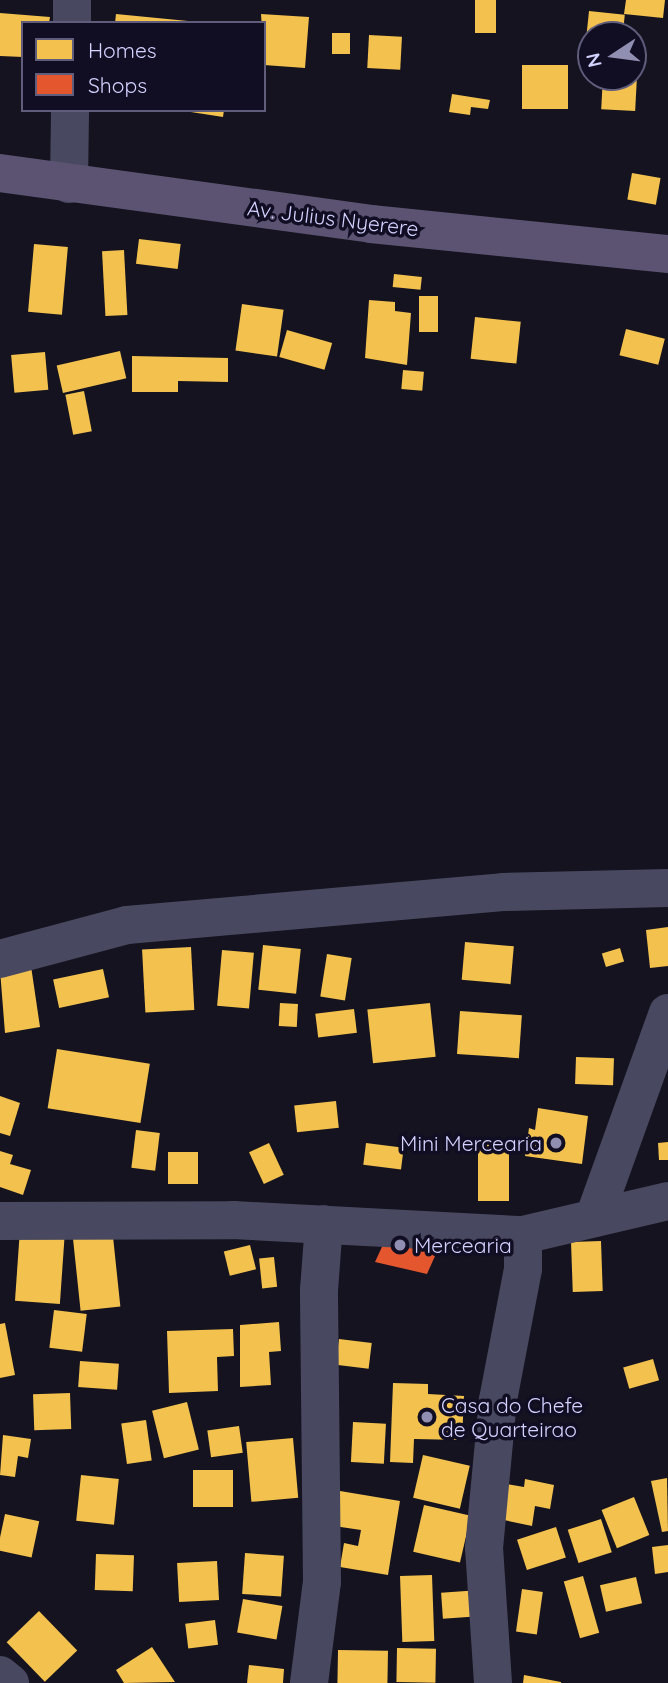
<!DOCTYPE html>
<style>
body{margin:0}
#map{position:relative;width:668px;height:1683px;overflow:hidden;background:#14131f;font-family:Quicksand,sans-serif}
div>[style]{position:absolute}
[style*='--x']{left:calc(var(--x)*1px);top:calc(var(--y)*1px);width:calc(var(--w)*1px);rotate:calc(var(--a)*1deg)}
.homes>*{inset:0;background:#f2c14e;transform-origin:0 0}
.shops>*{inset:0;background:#e4572e}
.minor>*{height:38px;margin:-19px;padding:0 19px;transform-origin:19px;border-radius:19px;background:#484960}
.major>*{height:38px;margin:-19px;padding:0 19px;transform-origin:19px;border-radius:19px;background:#5b5371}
.dots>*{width:19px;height:19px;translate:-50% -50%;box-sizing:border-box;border:4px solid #110e24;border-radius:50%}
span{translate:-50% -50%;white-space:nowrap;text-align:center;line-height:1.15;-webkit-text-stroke:7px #110e24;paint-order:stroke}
.street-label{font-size:21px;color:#d4d2ff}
.poi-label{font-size:21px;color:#d4d2ff}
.right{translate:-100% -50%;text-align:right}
.left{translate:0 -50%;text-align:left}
.legend{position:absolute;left:21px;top:21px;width:245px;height:91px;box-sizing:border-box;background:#110e24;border:2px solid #5f5c7c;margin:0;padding:9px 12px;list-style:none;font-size:21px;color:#d4d2ff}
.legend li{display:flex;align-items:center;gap:14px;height:35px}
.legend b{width:35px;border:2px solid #5f5c7c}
.north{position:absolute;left:577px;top:21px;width:70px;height:70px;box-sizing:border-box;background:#110e24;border:2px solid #5f5c7c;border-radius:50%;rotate:257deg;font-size:19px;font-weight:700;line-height:28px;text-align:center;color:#d4d2ff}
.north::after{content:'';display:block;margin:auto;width:24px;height:32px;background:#918fb1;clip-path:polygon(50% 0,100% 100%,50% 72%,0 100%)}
</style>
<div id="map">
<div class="homes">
<i style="left:475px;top:0;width:21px;height:33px"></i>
<i style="clip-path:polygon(626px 0,665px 0,663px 18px,624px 14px)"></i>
<i style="left:589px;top:11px;width:36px;height:21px;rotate:6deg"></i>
<i style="clip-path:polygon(0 13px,50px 17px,49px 23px,23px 23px,23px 57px,0 56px)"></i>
<i style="clip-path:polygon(116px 14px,188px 21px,188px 23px,115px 23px)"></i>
<i style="clip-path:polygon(261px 14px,309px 17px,305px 68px,264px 65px)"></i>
<i style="left:332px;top:33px;width:18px;height:21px"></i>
<i style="left:369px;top:35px;width:33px;height:33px;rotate:3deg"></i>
<i style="left:522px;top:65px;width:46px;height:44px"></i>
<i style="left:637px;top:76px;width:35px;height:34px;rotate:93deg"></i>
<i style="clip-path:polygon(452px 94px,490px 100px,488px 109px,471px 107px,470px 115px,449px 112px)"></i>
<i style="clip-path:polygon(178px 110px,224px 110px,223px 117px)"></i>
<i style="left:632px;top:173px;width:29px;height:27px;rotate:10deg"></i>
<i style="left:139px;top:239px;width:42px;height:25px;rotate:7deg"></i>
<i style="left:34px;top:244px;width:34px;height:68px;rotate:5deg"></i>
<i style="left:124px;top:250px;width:65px;height:22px;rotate:87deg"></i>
<i style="left:394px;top:274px;width:28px;height:13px;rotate:6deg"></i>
<i style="left:419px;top:296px;width:19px;height:36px"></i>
<i style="clip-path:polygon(369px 300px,395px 302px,395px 311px,411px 313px,407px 365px,365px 358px)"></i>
<i style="left:242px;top:304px;width:42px;height:47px;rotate:8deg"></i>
<i style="left:475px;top:317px;width:46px;height:42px;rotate:6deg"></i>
<i style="left:626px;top:329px;width:40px;height:27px;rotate:14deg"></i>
<i style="left:287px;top:330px;width:47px;height:28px;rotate:16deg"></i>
<i style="left:120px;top:351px;width:28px;height:65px;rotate:77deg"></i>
<i style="left:45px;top:352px;width:38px;height:34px;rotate:85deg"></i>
<i style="clip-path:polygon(132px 356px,228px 358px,228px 382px,178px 381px,178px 392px,132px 392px)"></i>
<i style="left:403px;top:370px;width:21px;height:19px;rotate:5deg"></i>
<i style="left:84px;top:391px;width:41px;height:19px;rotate:79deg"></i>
<i style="clip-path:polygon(668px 927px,668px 966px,650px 968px,646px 930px)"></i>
<i style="left:465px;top:942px;width:49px;height:38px;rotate:5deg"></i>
<i style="left:263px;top:945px;width:38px;height:45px;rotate:6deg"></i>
<i style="left:191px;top:947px;width:63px;height:49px;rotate:87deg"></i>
<i style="left:620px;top:948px;width:14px;height:19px;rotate:73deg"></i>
<i style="left:222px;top:950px;width:32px;height:56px;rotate:5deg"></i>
<i style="left:327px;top:954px;width:25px;height:43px;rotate:9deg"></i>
<i style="clip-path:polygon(31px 966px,40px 1027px,5px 1033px,0 970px)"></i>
<i style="left:103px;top:969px;width:29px;height:51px;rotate:78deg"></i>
<i style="left:280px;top:1003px;width:18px;height:23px;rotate:3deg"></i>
<i style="left:430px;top:1003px;width:54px;height:63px;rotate:84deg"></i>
<i style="left:354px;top:1009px;width:24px;height:39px;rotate:83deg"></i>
<i style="left:460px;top:1011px;width:62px;height:43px;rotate:4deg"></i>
<i style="left:57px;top:1049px;width:94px;height:60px;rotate:9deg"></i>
<i style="left:576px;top:1057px;width:38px;height:27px;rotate:2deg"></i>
<i style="clip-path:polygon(0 1096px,20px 1103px,10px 1136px,0 1133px)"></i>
<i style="left:336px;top:1101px;width:27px;height:42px;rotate:84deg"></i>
<i style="clip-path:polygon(538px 1108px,588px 1116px,582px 1164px,525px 1156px,529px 1128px,535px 1130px)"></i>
<i style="left:136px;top:1130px;width:24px;height:38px;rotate:7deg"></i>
<i style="left:478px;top:1141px;width:31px;height:60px"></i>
<i style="clip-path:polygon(668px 1142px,668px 1160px,659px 1160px,658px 1143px)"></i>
<i style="left:269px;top:1143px;width:35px;height:22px;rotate:65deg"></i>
<i style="left:366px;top:1143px;width:38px;height:22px;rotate:7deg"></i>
<i style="clip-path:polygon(0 1151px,13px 1155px,10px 1164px,31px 1170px,23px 1195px,0 1187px)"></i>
<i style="left:168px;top:1152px;width:30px;height:32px"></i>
<i style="left:112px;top:1227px;width:80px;height:40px;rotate:84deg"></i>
<i style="left:20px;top:1229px;width:45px;height:72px;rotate:4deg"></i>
<i style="left:601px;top:1241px;width:50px;height:30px;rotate:88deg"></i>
<i style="left:250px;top:1245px;width:25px;height:27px;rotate:76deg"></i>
<i style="left:274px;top:1257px;width:30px;height:15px;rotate:84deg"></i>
<i style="left:54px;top:1310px;width:33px;height:38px;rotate:7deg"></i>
<i style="clip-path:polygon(279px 1322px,281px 1351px,269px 1352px,271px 1385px,240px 1387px,240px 1325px)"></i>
<i style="clip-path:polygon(5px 1323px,15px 1375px,0 1378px,0 1324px)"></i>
<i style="clip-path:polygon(233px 1329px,234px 1356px,217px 1357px,218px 1391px,169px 1393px,167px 1331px)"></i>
<i style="left:339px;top:1339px;width:33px;height:26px;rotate:7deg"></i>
<i style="left:653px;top:1359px;width:22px;height:31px;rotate:74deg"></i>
<i style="left:80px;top:1361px;width:39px;height:26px;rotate:4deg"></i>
<i style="clip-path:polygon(393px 1383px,428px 1384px,428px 1394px,464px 1396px,462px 1440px,414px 1439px,413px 1463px,390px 1462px)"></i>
<i style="left:70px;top:1393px;width:36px;height:37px;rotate:88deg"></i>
<i style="left:187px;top:1402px;width:49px;height:36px;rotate:76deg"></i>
<i style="left:146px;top:1420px;width:41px;height:25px;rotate:82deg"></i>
<i style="left:353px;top:1422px;width:33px;height:40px;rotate:3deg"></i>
<i style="left:239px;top:1426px;width:27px;height:32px;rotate:82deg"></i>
<i style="clip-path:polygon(3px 1435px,31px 1439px,28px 1458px,18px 1456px,15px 1477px,0 1475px)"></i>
<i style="left:293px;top:1438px;width:60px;height:47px;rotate:85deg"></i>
<i style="left:423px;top:1455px;width:48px;height:44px;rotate:13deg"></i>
<i style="left:193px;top:1470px;width:40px;height:37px"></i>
<i style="left:81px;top:1475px;width:38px;height:46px;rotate:6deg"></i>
<i style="clip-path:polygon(667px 1478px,668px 1531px,662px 1532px,651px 1481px)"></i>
<i style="clip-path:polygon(525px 1479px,554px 1485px,550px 1509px,535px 1506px,532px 1526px,499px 1519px,506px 1484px,524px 1487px)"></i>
<i style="clip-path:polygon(340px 1491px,400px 1501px,388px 1575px,340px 1567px,344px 1543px,358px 1546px,361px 1530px,334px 1526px)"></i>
<i style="left:634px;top:1497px;width:41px;height:35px;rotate:68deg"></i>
<i style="left:424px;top:1505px;width:48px;height:48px;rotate:13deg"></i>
<i style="left:5px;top:1514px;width:35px;height:37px;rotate:12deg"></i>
<i style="left:601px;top:1519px;width:35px;height:35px;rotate:72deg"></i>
<i style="left:556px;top:1527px;width:32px;height:41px;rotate:72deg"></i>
<i style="clip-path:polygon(668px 1545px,668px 1572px,655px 1574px,652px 1547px)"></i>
<i style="left:245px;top:1553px;width:39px;height:41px;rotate:4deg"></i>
<i style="left:96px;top:1554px;width:38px;height:36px;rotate:2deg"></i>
<i style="left:217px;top:1561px;width:39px;height:40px;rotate:87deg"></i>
<i style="left:432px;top:1575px;width:66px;height:32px;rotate:88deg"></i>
<i style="left:583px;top:1576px;width:59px;height:20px;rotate:74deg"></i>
<i style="left:636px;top:1577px;width:27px;height:37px;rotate:77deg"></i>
<i style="left:522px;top:1589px;width:21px;height:43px;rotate:8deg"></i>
<i style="left:480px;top:1590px;width:26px;height:39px;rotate:86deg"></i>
<i style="left:243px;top:1599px;width:40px;height:34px;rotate:10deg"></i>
<i style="left:39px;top:1611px;width:55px;height:45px;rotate:46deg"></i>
<i style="left:215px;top:1620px;width:25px;height:30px;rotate:83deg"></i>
<i style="clip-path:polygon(152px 1647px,175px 1682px,124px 1683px,116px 1670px)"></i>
<i style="left:397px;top:1648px;width:39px;height:34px;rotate:1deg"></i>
<i style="left:338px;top:1650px;width:50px;height:33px;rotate:1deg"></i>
<i style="clip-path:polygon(249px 1665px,284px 1669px,283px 1683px,247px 1683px)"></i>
<i style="clip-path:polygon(524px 1675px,561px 1682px,561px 1683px,523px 1683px)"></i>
</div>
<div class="shops">
<i style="clip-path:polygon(387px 1236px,439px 1247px,427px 1274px,375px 1262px)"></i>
</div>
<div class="minor">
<i style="--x:72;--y:23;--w:23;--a:-90"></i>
<i style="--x:69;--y:184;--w:74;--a:-89.2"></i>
<i style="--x:0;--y:959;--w:131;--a:-15"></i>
<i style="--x:127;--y:925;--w:377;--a:-5"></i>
<i style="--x:503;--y:892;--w:165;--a:-1.4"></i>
<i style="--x:594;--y:1218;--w:218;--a:-70.2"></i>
<i style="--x:0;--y:1221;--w:233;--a:-0.2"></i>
<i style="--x:233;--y:1220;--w:290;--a:3"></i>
<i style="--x:523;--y:1235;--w:149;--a:-13.2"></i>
<i style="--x:0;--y:1675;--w:13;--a:39"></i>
<i style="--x:309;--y:1683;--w:102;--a:-82.7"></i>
<i style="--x:322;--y:1582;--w:292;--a:-90.6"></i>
<i style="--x:319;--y:1290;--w:66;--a:-85.7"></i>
<i style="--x:493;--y:1683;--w:135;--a:-93.8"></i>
<i style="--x:484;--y:1548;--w:149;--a:-84.6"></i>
<i style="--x:498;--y:1400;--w:133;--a:-79.2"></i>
<i style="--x:523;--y:1269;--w:34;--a:-90"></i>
</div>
<div class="major">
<i style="--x:0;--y:173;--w:374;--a:7.8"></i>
<i style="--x:371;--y:224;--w:299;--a:5.8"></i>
</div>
<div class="dots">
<i style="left:556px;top:1143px;background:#918fb1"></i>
<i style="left:400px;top:1245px;background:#918fb1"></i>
<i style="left:427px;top:1417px;background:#918fb1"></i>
</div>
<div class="street-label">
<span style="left:333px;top:218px;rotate:7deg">Av. Julius Nyerere</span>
</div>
<div class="poi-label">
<span class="right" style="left:542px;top:1143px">Mini Mercearia</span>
<span class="left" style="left:414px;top:1245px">Mercearia</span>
<span class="left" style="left:441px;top:1417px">Casa do Chefe<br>de Quarteirao</span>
</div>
<ul class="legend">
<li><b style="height:19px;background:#f2c14e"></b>Homes</li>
<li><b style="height:19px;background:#e4572e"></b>Shops</li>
</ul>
<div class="north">N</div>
</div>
